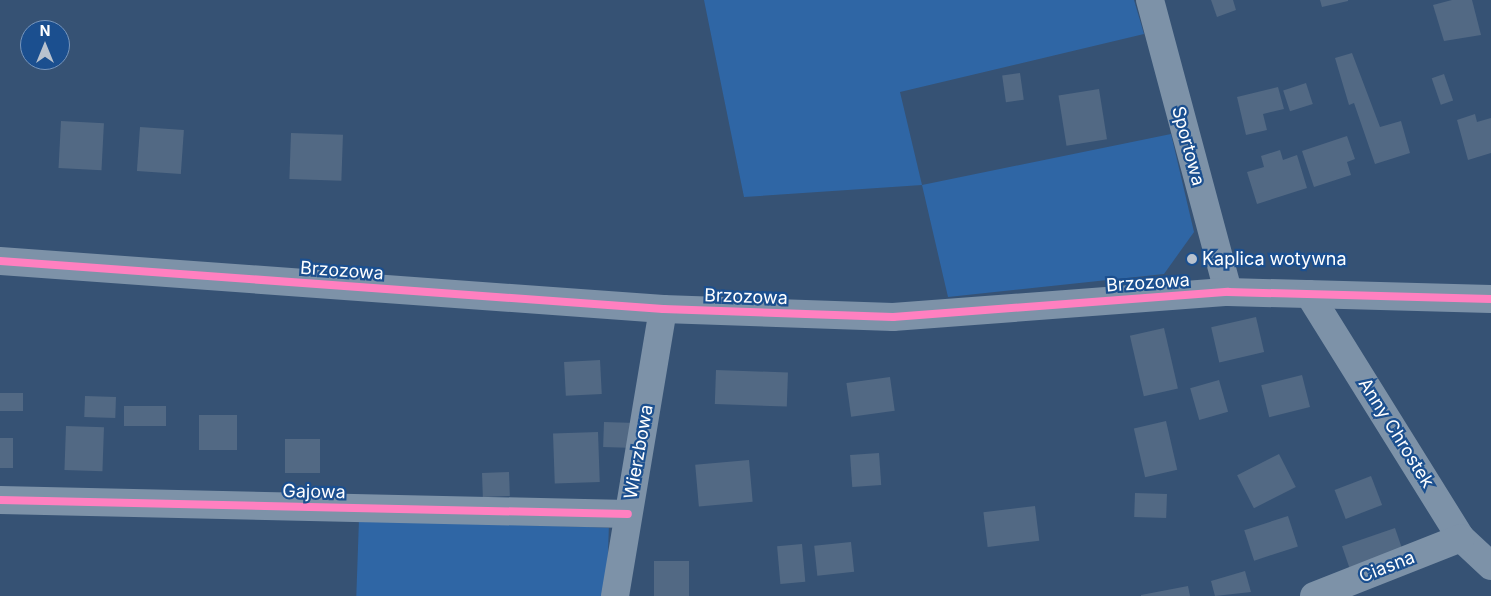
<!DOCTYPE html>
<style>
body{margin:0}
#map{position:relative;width:1491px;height:596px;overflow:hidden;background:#365274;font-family:Inter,sans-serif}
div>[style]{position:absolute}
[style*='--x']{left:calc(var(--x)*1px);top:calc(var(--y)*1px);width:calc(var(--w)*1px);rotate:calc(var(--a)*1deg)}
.green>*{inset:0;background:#2f66a5;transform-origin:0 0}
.building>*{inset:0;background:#526984;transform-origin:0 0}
.street>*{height:28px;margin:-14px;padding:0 14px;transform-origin:14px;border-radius:14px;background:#7d92a8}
.cycleway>*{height:8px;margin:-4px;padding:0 4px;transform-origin:4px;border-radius:4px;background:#ff80c0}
.dots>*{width:14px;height:14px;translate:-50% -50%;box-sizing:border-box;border:2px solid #1b4f8f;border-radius:50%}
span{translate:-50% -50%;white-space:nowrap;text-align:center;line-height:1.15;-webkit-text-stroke:4.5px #1b4f8f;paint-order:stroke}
.street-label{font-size:18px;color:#fff}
.poi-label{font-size:18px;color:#fff}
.left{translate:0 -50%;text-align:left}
.north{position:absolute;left:20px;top:20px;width:50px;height:50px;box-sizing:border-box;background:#1b4f8f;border:1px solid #7695bc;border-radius:50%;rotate:0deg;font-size:14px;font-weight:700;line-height:20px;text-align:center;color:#fff}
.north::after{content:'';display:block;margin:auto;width:18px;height:22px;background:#b9c2ce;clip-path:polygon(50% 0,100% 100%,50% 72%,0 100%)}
</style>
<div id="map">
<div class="green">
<i style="clip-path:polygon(704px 0,1134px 0,1144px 34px,900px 92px,922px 185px,1171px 134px,1194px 232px,1164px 274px,948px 297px,922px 185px,744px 197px)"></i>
<i style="left:359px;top:519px;width:250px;height:77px;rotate:2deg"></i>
</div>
<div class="building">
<i style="clip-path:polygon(1211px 0,1233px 0,1236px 10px,1217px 17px)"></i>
<i style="clip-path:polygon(1320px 0,1348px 0,1348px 1px,1322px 7px)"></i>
<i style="clip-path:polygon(1452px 0,1472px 0,1481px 35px,1444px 41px,1433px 5px)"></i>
<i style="clip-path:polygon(1352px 53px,1380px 127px,1401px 121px,1410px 153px,1375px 164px,1354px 103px,1349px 105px,1335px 58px)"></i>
<i style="left:1020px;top:73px;width:27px;height:18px;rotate:82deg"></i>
<i style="left:1444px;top:74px;width:28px;height:13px;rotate:71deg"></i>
<i style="left:1306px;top:83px;width:22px;height:24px;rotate:72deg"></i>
<i style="clip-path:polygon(1278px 87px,1284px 109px,1263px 114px,1267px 130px,1246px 135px,1237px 97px)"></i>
<i style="left:1099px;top:89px;width:51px;height:41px;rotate:81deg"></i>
<i style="clip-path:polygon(1475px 114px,1477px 122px,1491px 118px,1491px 153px,1468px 160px,1457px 120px)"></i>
<i style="left:61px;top:121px;width:43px;height:47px;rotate:3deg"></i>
<i style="left:140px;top:127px;width:44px;height:44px;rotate:4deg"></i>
<i style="left:291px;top:133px;width:52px;height:46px;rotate:2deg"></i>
<i style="clip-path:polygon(1347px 136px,1355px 159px,1347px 162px,1351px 175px,1314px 187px,1302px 151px)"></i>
<i style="clip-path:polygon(1280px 150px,1283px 160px,1297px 155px,1307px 188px,1257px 204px,1247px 172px,1264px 167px,1261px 156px)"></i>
<i style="left:1187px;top:255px;width:10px;height:8px;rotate:6deg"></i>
<i style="left:1256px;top:317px;width:36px;height:46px;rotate:77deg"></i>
<i style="left:1164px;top:328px;width:62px;height:35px;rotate:77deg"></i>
<i style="left:600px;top:360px;width:34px;height:36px;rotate:87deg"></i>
<i style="left:716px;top:370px;width:72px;height:34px;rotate:2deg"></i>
<i style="left:1302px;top:375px;width:33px;height:42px;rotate:76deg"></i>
<i style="left:890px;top:377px;width:34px;height:44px;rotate:82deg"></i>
<i style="left:1219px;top:380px;width:33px;height:30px;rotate:74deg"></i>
<i style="left:0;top:393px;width:23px;height:18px"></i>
<i style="left:85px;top:396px;width:31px;height:21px;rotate:2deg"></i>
<i style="left:124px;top:406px;width:42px;height:20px"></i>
<i style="left:199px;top:415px;width:38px;height:35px"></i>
<i style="left:1166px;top:421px;width:50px;height:33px;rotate:77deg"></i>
<i style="left:604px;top:422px;width:32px;height:25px;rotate:2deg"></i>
<i style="left:66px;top:426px;width:38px;height:44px;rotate:2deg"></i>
<i style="left:598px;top:432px;width:50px;height:45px;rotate:88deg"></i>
<i style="left:0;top:438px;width:13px;height:30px"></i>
<i style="left:285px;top:439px;width:35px;height:34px"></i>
<i style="left:879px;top:453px;width:32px;height:29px;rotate:86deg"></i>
<i style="left:1279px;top:454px;width:37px;height:47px;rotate:63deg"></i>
<i style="left:749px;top:460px;width:42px;height:54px;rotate:85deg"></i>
<i style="left:509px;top:472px;width:24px;height:27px;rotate:88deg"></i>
<i style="left:1371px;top:476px;width:31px;height:39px;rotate:69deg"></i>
<i style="left:1135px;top:493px;width:32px;height:24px;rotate:2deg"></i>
<i style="left:1035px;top:506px;width:35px;height:52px;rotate:83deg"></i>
<i style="left:1288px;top:516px;width:32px;height:46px;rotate:72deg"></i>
<i style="left:1395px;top:528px;width:24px;height:56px;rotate:71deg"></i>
<i style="left:851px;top:542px;width:30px;height:37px;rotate:84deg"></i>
<i style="left:802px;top:544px;width:38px;height:25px;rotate:85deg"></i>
<i style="left:654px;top:561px;width:35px;height:35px"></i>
<i style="clip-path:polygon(1245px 571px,1251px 592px,1215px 596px,1211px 581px)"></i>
<i style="clip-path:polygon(1188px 586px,1190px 596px,1141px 596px,1141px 595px)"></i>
</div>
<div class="street">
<i style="--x:1150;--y:0;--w:302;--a:75"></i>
<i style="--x:0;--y:261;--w:665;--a:4.14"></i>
<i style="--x:663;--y:309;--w:230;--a:2"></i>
<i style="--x:893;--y:317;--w:336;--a:-4.3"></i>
<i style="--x:1228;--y:292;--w:263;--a:1.5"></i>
<i style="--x:1309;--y:294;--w:287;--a:58.1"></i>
<i style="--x:1461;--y:538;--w:41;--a:43"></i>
<i style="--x:0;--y:500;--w:628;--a:1.28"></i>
<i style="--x:615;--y:596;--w:291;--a:-80.5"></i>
<i style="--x:1314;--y:596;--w:158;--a:-21.5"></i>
</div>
<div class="cycleway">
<i style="--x:0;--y:261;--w:665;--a:4.14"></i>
<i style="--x:663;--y:309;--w:230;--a:2"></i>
<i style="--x:893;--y:317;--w:336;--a:-4.3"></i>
<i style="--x:1228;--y:292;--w:263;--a:1.5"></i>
<i style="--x:0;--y:500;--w:628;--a:1.28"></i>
</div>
<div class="dots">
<i style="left:1192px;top:259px;background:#b9c2ce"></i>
</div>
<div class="street-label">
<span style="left:1188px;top:146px;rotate:75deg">Sportowa</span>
<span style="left:342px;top:271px;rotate:4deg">Brzozowa</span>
<span style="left:1148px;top:283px;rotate:-4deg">Brzozowa</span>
<span style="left:746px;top:297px;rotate:2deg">Brzozowa</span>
<span style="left:1396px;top:433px;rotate:58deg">Anny Chrostek</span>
<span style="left:639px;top:452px;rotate:-80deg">Wierzbowa</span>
<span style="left:314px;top:492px;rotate:1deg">Gajowa</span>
<span style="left:1387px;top:567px;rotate:-21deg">Ciasna</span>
</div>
<div class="poi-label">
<span class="left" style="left:1202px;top:259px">Kaplica wotywna</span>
</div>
<div class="north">N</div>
</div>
